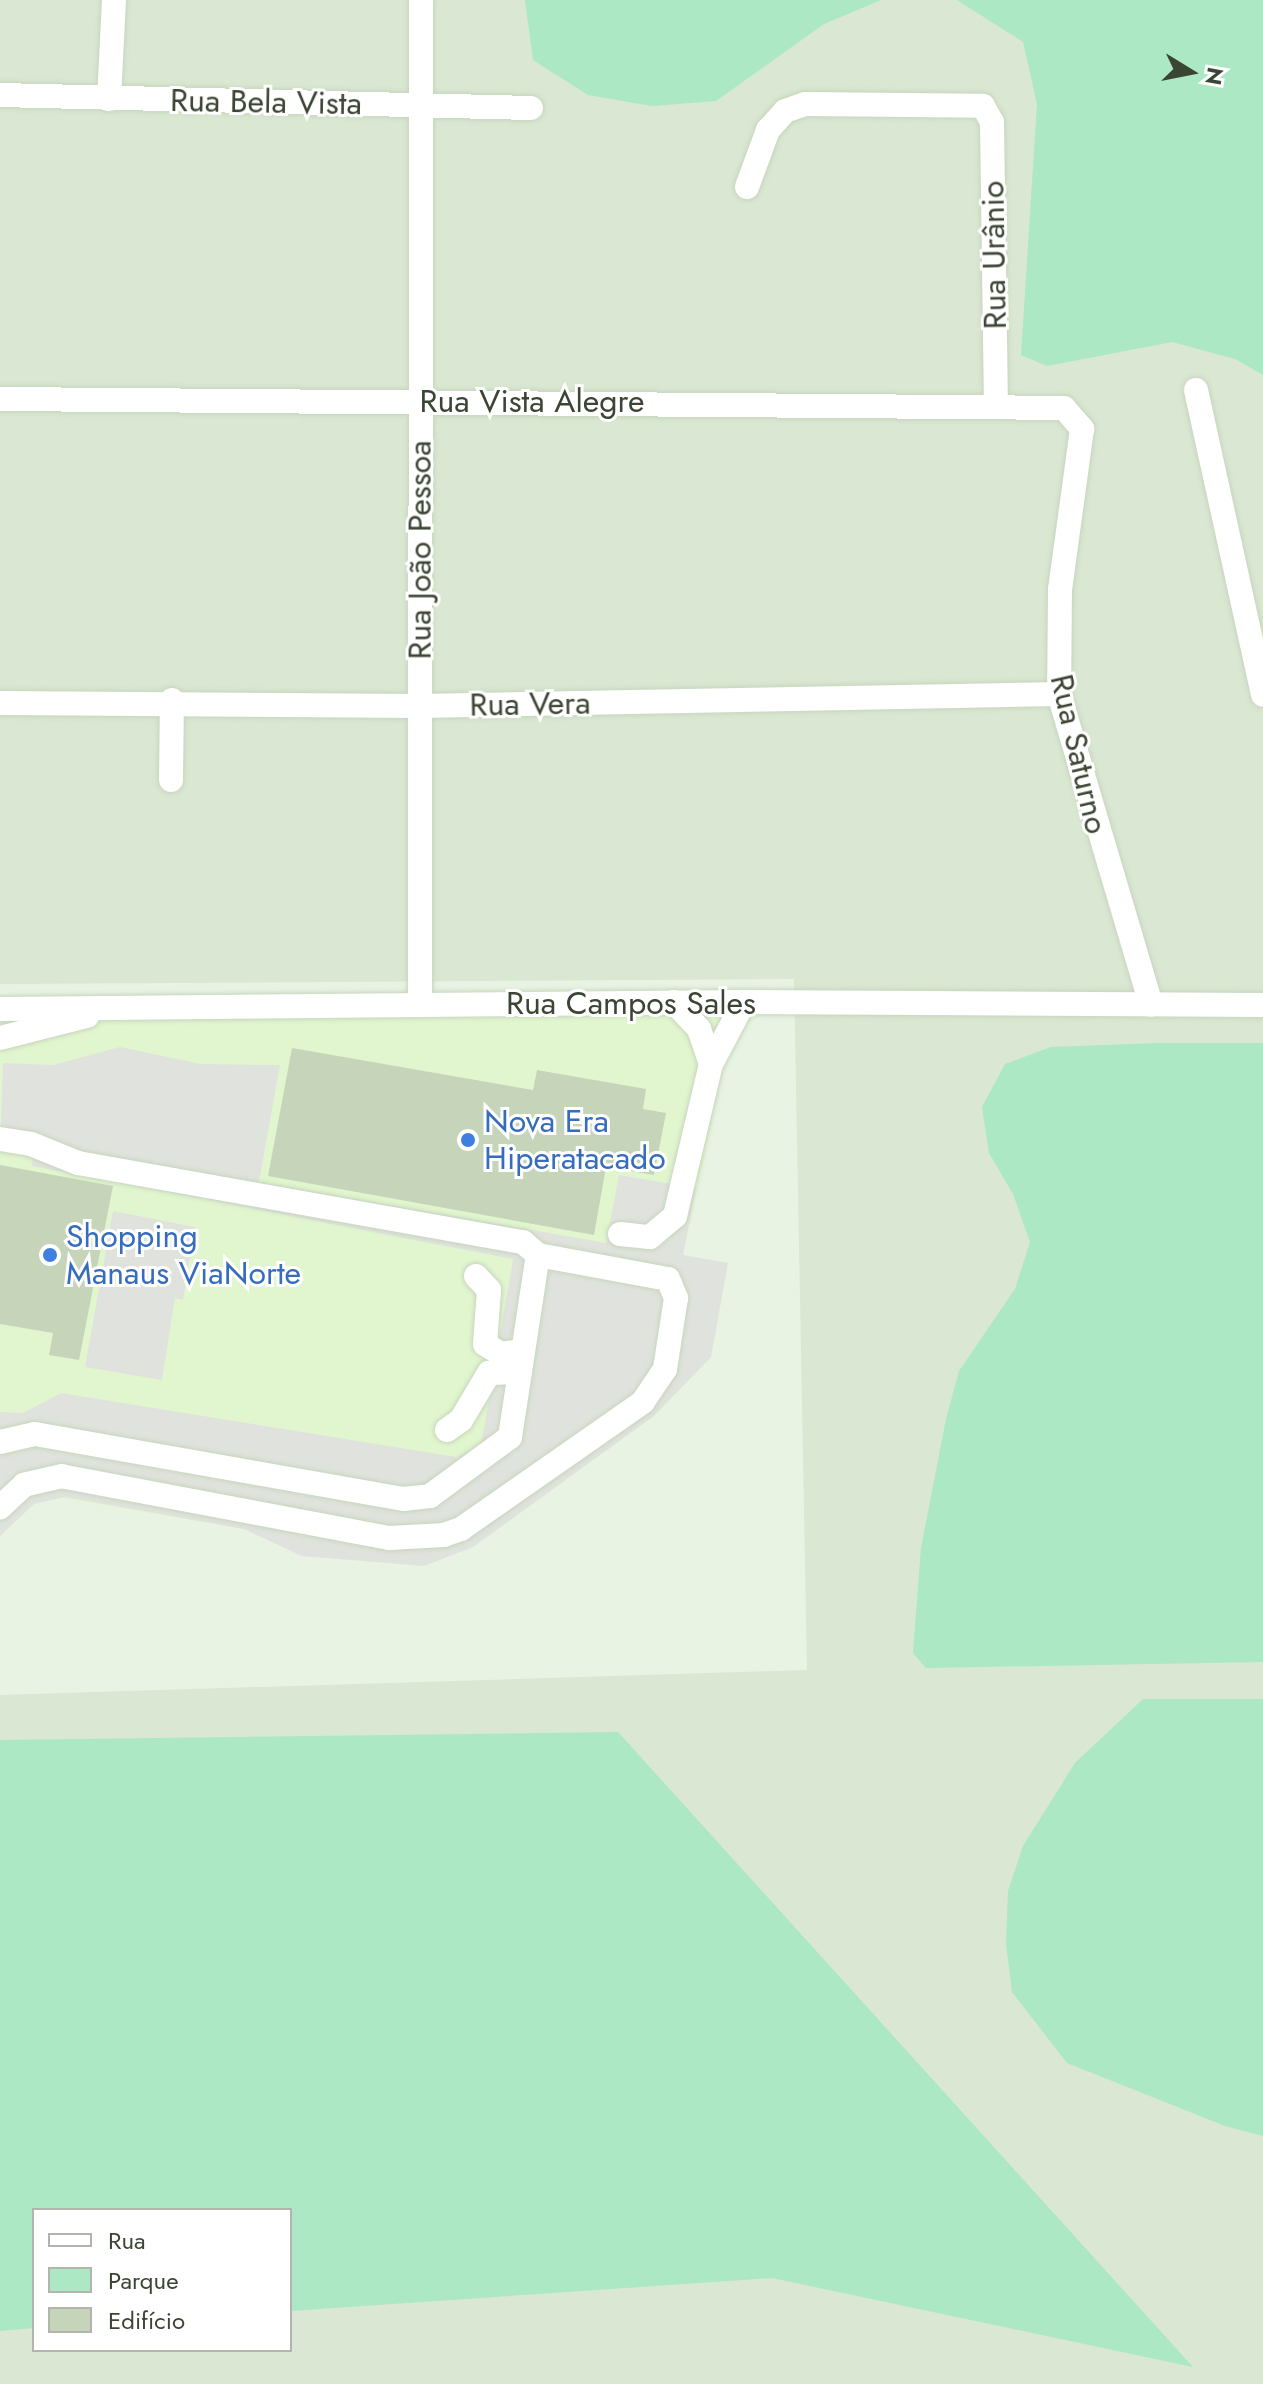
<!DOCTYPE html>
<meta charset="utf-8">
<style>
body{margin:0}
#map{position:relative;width:1263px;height:2384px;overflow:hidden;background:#e9f3e4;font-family:Jost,sans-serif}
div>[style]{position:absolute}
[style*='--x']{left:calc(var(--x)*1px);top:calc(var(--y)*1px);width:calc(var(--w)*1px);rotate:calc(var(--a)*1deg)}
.residential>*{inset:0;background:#dae7d2}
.commercial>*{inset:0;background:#e1f6ce}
.green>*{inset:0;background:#abe8c3}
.parking>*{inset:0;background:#e0e3dd}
.building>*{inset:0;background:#c6d4b9}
.roads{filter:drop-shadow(0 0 2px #c7d6be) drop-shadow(0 0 2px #c7d6be)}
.minor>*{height:24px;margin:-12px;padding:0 12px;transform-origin:12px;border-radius:12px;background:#fff}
.dots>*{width:22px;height:22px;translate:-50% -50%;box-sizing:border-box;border:4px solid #fff;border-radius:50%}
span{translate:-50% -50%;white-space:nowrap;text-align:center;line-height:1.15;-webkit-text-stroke:6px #fff;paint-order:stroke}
.street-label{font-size:32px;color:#3b4534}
.shop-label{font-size:32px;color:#366cbe}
.left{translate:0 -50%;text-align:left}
.legend{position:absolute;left:32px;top:2208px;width:260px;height:144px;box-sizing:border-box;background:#fff;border:2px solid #b1b5ae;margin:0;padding:10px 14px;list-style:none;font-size:24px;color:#3b4534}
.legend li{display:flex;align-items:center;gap:16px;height:40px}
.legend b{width:40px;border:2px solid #b1b5ae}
.north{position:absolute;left:1151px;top:32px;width:80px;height:80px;-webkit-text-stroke:6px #fff;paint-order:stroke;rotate:100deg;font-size:22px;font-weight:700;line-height:32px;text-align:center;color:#3b4534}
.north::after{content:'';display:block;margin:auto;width:28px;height:36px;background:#3b4534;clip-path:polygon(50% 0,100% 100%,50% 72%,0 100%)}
</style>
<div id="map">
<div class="residential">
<i style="clip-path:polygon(evenodd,0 0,1263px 0,1263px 2384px,0 2384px,0 1695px,807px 1670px,794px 979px,0 984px,0 0,34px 2210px,290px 2210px,290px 2350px,34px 2350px,34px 2210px)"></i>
</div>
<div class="commercial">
<i style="clip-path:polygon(768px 1012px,748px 1023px,727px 1053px,683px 1255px,728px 1263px,711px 1357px,654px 1416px,473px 1547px,424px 1566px,302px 1556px,244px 1529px,55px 1497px,34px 1504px,0 1536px,0 1016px,282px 1019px)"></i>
</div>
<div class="green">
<i style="clip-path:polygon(525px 0,881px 0,824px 24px,716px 101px,652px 106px,588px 95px,533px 60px)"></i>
<i style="clip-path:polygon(957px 0,1263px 0,1263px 375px,1235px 359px,1172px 342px,1047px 366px,1021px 355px,1037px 104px,1023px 42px)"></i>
<i style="clip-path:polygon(1159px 1043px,1263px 1043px,1263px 1662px,926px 1668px,913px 1653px,921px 1548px,946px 1419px,959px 1371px,1015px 1289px,1030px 1242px,1013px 1194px,989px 1153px,982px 1107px,1005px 1064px,1051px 1047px)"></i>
<i style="clip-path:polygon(1143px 1699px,1263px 1699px,1263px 2136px,1225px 2126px,1067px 2063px,1012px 1992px,1006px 1943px,1008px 1891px,1023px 1846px,1075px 1763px)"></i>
<i style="clip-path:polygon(618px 1732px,1193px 2367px,772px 2278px,290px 2311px,290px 2210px,34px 2210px,34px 2328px,0 2331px,0 1740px)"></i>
</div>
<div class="parking">
<i style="clip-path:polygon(120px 1047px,201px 1064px,280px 1065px,259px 1182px,606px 1243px,619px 1175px,696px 1188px,683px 1255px,728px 1263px,711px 1357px,654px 1416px,473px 1547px,424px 1566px,302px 1556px,244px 1529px,65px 1497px,34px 1504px,0 1536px,0 1412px,23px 1413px,61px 1393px,457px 1457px,478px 1447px,482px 1439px,513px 1259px,32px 1166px,33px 1156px,0 1151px,3px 1063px,53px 1065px)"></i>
<i style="clip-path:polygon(113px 1211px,195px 1227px,183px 1300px,175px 1298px,162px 1380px,85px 1367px)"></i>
</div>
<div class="building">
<i style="clip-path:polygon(292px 1048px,533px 1090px,537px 1070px,646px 1089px,643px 1109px,666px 1113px,654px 1175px,606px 1167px,594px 1235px,268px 1176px)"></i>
<i style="clip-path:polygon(0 1165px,113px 1186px,79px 1360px,49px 1355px,53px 1333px,0 1324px)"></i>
</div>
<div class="roads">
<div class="minor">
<i style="--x:0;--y:95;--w:531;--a:1.4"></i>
<i style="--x:109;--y:99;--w:99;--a:-87.1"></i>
<i style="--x:747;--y:187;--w:61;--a:-69.8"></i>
<i style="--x:768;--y:130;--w:25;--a:-48"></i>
<i style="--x:785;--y:111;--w:21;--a:-19"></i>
<i style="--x:805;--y:104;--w:178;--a:0.6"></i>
<i style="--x:983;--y:106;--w:18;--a:61"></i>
<i style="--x:992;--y:122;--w:284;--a:89.2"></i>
<i style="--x:1196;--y:390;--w:312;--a:77.6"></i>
<i style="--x:0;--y:399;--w:1064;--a:0.48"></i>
<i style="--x:1064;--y:408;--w:28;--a:49"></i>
<i style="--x:1082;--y:429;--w:162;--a:97.8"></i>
<i style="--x:1060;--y:589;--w:105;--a:90.5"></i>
<i style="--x:1059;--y:694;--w:324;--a:73.5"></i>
<i style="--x:0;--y:703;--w:420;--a:0.4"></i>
<i style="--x:420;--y:706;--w:639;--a:-1.08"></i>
<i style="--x:171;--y:780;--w:80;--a:-89.3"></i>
<i style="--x:674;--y:1002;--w:37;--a:47"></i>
<i style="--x:699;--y:1029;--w:37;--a:71"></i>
<i style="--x:420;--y:1004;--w:1004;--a:-89.94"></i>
<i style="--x:0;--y:1009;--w:744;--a:-0.54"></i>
<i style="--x:744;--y:1002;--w:519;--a:0.33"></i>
<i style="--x:0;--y:1038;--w:90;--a:-14.2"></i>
<i style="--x:0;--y:1139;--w:31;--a:9"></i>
<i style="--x:31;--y:1144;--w:51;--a:22"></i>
<i style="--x:78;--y:1163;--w:452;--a:10.1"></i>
<i style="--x:523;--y:1242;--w:20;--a:41"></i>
<i style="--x:538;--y:1255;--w:132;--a:10.5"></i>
<i style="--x:668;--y:1279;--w:21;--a:67"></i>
<i style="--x:676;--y:1298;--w:72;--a:98.8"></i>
<i style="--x:665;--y:1369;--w:40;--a:124"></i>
<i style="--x:643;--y:1402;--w:222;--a:145.1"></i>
<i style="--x:461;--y:1529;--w:18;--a:161"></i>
<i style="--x:444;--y:1535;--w:55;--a:176.9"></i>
<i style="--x:389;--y:1538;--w:333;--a:-169.3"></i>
<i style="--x:62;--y:1476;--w:39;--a:167"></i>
<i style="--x:24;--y:1485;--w:33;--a:137"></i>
<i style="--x:620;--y:1234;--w:30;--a:6"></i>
<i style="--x:650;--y:1237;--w:33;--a:-40"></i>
<i style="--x:675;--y:1216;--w:156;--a:-76.7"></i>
<i style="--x:711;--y:1064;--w:70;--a:-62"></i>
<i style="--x:476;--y:1276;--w:19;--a:47"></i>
<i style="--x:489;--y:1290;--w:54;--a:94.2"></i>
<i style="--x:485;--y:1344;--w:19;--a:32"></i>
<i style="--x:501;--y:1354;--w:22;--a:-8"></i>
<i style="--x:447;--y:1430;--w:17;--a:-36"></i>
<i style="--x:461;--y:1420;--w:55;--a:-59.2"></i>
<i style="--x:489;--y:1373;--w:31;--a:-2"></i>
<i style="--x:0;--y:1442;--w:36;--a:-13"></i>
<i style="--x:35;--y:1434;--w:374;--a:10"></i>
<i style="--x:403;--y:1499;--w:27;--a:-6"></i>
<i style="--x:430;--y:1496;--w:99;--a:-36.4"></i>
<i style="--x:510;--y:1437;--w:184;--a:-81.3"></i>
</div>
</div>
<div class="dots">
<i style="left:468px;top:1140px;background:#3f7fe0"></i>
<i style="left:50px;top:1255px;background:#3f7fe0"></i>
</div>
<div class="street-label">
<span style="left:266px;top:102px;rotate:1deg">Rua Bela Vista</span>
<span style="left:994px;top:255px;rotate:-91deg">Rua Urânio</span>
<span style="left:532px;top:401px">Rua Vista Alegre</span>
<span style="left:420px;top:550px;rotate:-90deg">Rua João Pessoa</span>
<span style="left:530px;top:704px;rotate:-1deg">Rua Vera</span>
<span style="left:1079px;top:754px;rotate:77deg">Rua Saturno</span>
<span style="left:631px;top:1003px">Rua Campos Sales</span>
</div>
<div class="shop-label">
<span class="left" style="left:484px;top:1140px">Nova Era<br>Hiperatacado</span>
<span class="left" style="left:66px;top:1255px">Shopping<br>Manaus ViaNorte</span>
</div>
<ul class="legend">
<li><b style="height:10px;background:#fff"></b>Rua</li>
<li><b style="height:22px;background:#abe8c3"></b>Parque</li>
<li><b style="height:22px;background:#c6d4b9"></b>Edifício</li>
</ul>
<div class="north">N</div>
</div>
